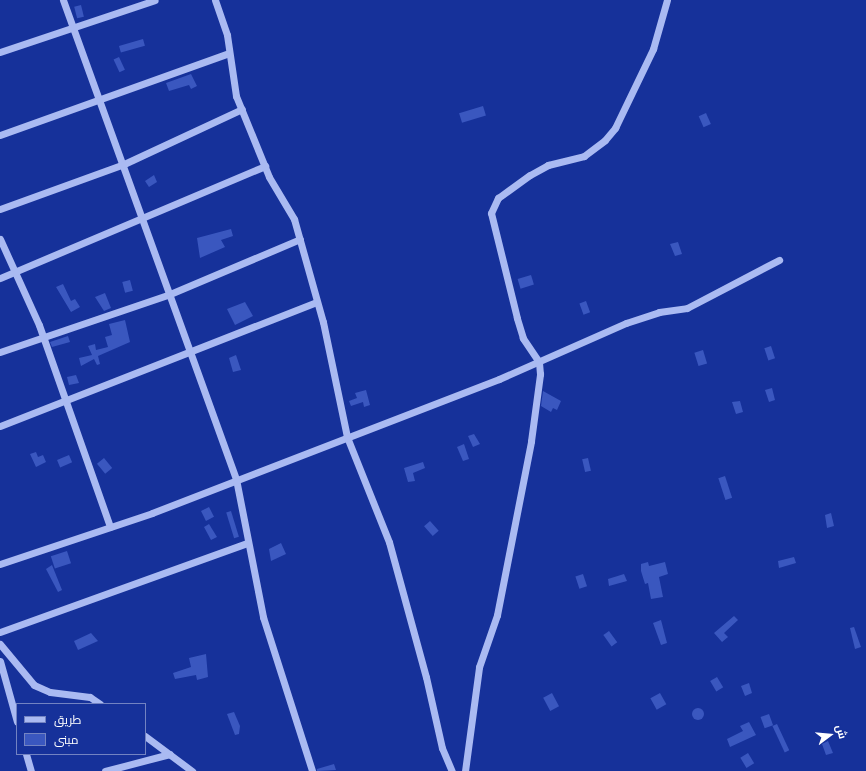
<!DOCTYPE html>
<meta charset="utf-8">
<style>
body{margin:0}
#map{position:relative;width:866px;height:771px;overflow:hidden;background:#16319a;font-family:Helvetica,Cairo,sans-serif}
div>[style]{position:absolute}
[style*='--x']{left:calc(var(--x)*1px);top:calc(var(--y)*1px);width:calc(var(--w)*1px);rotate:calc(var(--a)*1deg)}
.building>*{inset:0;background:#3a57bf;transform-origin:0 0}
.round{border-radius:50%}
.minor>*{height:7px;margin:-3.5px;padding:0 3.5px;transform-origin:3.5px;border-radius:3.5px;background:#aabaf2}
span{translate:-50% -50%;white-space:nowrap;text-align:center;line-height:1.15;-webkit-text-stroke:3px #16319a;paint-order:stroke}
.legend{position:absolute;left:16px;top:703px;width:130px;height:52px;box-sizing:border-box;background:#16319a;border:1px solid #7383c2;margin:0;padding:5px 7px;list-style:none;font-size:12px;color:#fff}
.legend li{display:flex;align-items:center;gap:8px;height:20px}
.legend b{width:20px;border:1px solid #7383c2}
.north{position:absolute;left:810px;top:715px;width:40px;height:40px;-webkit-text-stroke:3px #16319a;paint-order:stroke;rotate:74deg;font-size:11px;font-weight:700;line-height:16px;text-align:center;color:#fff}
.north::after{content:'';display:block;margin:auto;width:14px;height:18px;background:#fff;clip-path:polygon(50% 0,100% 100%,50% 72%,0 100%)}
</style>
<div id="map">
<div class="building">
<i style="left:81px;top:5px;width:12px;height:7px;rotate:76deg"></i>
<i style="left:143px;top:39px;width:7px;height:25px;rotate:74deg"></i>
<i style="left:119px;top:57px;width:14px;height:6px;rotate:65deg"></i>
<i style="clip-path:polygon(191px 74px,197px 86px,191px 89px,189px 85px,169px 91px,166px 83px)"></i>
<i style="left:483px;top:106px;width:10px;height:25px;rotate:73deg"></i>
<i style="left:706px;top:113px;width:12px;height:8px;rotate:66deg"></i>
<i style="clip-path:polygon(154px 175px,157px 182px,149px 187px,145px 181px)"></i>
<i style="clip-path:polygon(231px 229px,233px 236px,221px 240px,225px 247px,200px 258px,197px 238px)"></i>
<i style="clip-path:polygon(678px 242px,682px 254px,675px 256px,670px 244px)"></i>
<i style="left:531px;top:275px;width:10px;height:14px;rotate:73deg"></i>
<i style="left:130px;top:280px;width:11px;height:8px;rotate:75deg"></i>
<i style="clip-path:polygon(63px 284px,71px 301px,75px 299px,80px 307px,71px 312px,56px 287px)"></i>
<i style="clip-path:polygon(105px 293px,111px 308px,104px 311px,95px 297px)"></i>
<i style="left:586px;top:301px;width:12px;height:7px;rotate:70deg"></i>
<i style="clip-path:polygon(245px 302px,253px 316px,235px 325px,227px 309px)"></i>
<i style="clip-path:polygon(125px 320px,130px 342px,98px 356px,100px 364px,97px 365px,94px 359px,81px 366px,79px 358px,92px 355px,88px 346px,95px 344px,96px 350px,108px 347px,105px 337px,112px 335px,109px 324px)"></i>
<i style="clip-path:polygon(68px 336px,70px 342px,52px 347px,50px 342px)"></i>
<i style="left:771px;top:346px;width:13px;height:7px;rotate:72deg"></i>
<i style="left:703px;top:350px;width:14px;height:9px;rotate:73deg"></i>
<i style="clip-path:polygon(236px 355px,241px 370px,233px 372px,229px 358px)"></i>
<i style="clip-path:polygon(76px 375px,79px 383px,69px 385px,67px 377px)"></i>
<i style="clip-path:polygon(772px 388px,775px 400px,769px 402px,765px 390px)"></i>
<i style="clip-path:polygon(366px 390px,370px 405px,364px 407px,363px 402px,351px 406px,349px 401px,357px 398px,355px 393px)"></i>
<i style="clip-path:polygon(543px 391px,561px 401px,557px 410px,553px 408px,551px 412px,541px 406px)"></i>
<i style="clip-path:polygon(740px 401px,743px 412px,736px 414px,732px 402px)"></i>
<i style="clip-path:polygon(474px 434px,480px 444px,473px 447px,468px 436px)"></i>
<i style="clip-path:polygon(464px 444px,469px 459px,463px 461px,457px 447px)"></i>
<i style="clip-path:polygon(36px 452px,38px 457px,43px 455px,46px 462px,36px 467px,30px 454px)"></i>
<i style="left:69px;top:455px;width:8px;height:13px;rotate:67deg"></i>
<i style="left:104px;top:458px;width:13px;height:9px;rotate:51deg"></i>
<i style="left:588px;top:458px;width:13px;height:6px;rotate:77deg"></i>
<i style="clip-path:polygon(423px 462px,425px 468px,413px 473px,415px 481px,408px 482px,404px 468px)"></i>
<i style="left:725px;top:476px;width:23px;height:7px;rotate:72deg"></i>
<i style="left:209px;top:507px;width:11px;height:9px;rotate:63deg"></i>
<i style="left:231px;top:511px;width:27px;height:5px;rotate:73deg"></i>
<i style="clip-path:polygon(831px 513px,834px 526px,827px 528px,825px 515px)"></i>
<i style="left:430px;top:521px;width:13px;height:8px;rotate:48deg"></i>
<i style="clip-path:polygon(209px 524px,217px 537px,211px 540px,204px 527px)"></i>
<i style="clip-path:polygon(281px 543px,286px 554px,271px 561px,269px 549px)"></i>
<i style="left:67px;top:551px;width:13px;height:17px;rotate:72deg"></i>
<i style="clip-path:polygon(794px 557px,796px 563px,779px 568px,778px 561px)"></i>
<i style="clip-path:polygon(648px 562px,649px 566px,665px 562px,668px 574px,659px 577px,663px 597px,651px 599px,648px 583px,645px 584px,641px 571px,641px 564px)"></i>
<i style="clip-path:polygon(52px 565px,62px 590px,58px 592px,46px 569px)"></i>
<i style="left:583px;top:574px;width:13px;height:8px;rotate:72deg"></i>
<i style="clip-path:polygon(624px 574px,627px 581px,609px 586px,608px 579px)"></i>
<i style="clip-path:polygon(734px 616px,738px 620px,724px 633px,728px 637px,722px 642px,714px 633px)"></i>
<i style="clip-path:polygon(661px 620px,667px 643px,661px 645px,653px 623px)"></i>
<i style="clip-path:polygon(854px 627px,861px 647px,855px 649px,850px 628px)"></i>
<i style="left:609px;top:631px;width:14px;height:7px;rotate:54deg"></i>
<i style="clip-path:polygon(91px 633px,98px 641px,78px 650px,74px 641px)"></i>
<i style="clip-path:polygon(206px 654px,208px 677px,197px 680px,196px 675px,175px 679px,173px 673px,191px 667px,189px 658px)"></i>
<i style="left:717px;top:677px;width:12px;height:8px;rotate:59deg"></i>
<i style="clip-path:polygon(749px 683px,752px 693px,745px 696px,741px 686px)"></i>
<i style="left:552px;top:693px;width:15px;height:10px;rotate:62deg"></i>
<i style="left:660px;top:693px;width:13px;height:11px;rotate:61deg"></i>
<i class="round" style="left:692px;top:708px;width:12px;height:12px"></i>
<i style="clip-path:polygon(234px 712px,240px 726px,239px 734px,235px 735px,227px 714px)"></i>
<i style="left:769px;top:714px;width:12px;height:9px;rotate:70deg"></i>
<i style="clip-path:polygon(749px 722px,756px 735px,730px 747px,727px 739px,743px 731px,740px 726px)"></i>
<i style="left:777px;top:724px;width:29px;height:5px;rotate:65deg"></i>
<i style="clip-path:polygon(828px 741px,833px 753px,826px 755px,822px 744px)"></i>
<i style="left:748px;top:753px;width:12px;height:9px;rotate:59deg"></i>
<i style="clip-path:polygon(334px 764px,336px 770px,317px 771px,317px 769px)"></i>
</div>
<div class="minor">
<i style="--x:63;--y:0;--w:509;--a:70.14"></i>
<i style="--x:236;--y:479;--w:141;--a:78.9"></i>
<i style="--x:263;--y:617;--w:162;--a:72.3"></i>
<i style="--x:215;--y:0;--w:37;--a:71"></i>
<i style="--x:227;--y:35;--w:62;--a:81.6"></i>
<i style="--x:236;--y:96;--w:87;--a:67.8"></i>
<i style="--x:269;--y:177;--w:49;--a:59.2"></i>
<i style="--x:294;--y:219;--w:107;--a:74.3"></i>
<i style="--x:323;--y:322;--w:117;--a:78.2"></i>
<i style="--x:347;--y:437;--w:113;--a:68.2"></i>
<i style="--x:389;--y:542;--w:140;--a:74.7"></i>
<i style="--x:426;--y:677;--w:73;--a:77.3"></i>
<i style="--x:442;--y:748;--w:25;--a:67"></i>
<i style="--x:0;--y:52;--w:163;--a:-18.5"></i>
<i style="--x:0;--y:135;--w:243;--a:-19.7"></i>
<i style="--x:0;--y:209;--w:132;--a:-19.9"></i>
<i style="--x:124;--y:164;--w:130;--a:-25"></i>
<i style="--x:0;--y:239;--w:94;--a:65.6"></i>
<i style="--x:39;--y:325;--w:214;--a:70.6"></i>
<i style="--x:0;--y:278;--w:288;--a:-22.9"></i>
<i style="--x:0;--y:352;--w:180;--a:-18.8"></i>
<i style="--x:170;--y:294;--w:141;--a:-22.9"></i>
<i style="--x:0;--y:426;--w:340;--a:-21.4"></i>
<i style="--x:0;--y:564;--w:160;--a:-18.5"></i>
<i style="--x:152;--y:513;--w:372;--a:-21.1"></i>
<i style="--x:499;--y:379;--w:139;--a:-23.8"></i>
<i style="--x:626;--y:323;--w:35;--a:-18"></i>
<i style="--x:659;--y:312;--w:28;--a:-8"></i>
<i style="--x:687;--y:308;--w:104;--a:-27.6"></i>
<i style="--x:0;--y:632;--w:263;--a:-19.8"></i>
<i style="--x:0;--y:644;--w:53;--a:50.3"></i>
<i style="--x:34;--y:685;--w:17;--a:24"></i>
<i style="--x:50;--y:692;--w:40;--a:7.1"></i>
<i style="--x:90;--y:697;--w:12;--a:35"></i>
<i style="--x:0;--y:661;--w:63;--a:74.4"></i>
<i style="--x:145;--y:736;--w:59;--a:36.7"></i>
<i style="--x:26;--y:754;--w:18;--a:74"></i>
<i style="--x:105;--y:771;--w:67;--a:-14.7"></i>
<i style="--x:465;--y:771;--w:105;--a:-82.3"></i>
<i style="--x:479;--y:667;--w:55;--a:-70.9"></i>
<i style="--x:497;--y:615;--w:177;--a:-78.9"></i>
<i style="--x:531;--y:441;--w:68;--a:-82.3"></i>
<i style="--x:540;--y:374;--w:12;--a:-95"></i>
<i style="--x:539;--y:362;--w:29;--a:-124"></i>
<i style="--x:523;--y:338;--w:21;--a:-107"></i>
<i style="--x:517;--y:318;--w:108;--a:-103.9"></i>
<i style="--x:491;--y:213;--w:17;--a:-65"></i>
<i style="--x:498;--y:198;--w:39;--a:-36"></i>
<i style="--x:530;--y:175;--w:21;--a:-29"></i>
<i style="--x:548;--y:165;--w:37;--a:-14"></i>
<i style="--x:584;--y:156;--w:26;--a:-37"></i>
<i style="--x:605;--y:140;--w:16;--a:-50"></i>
<i style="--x:615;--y:128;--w:88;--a:-64.3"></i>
<i style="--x:653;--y:49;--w:51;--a:-74.1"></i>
</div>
<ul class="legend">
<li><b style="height:5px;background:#aabaf2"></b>طريق</li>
<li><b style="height:11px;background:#3a57bf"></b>مبنى</li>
</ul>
<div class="north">ش</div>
</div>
